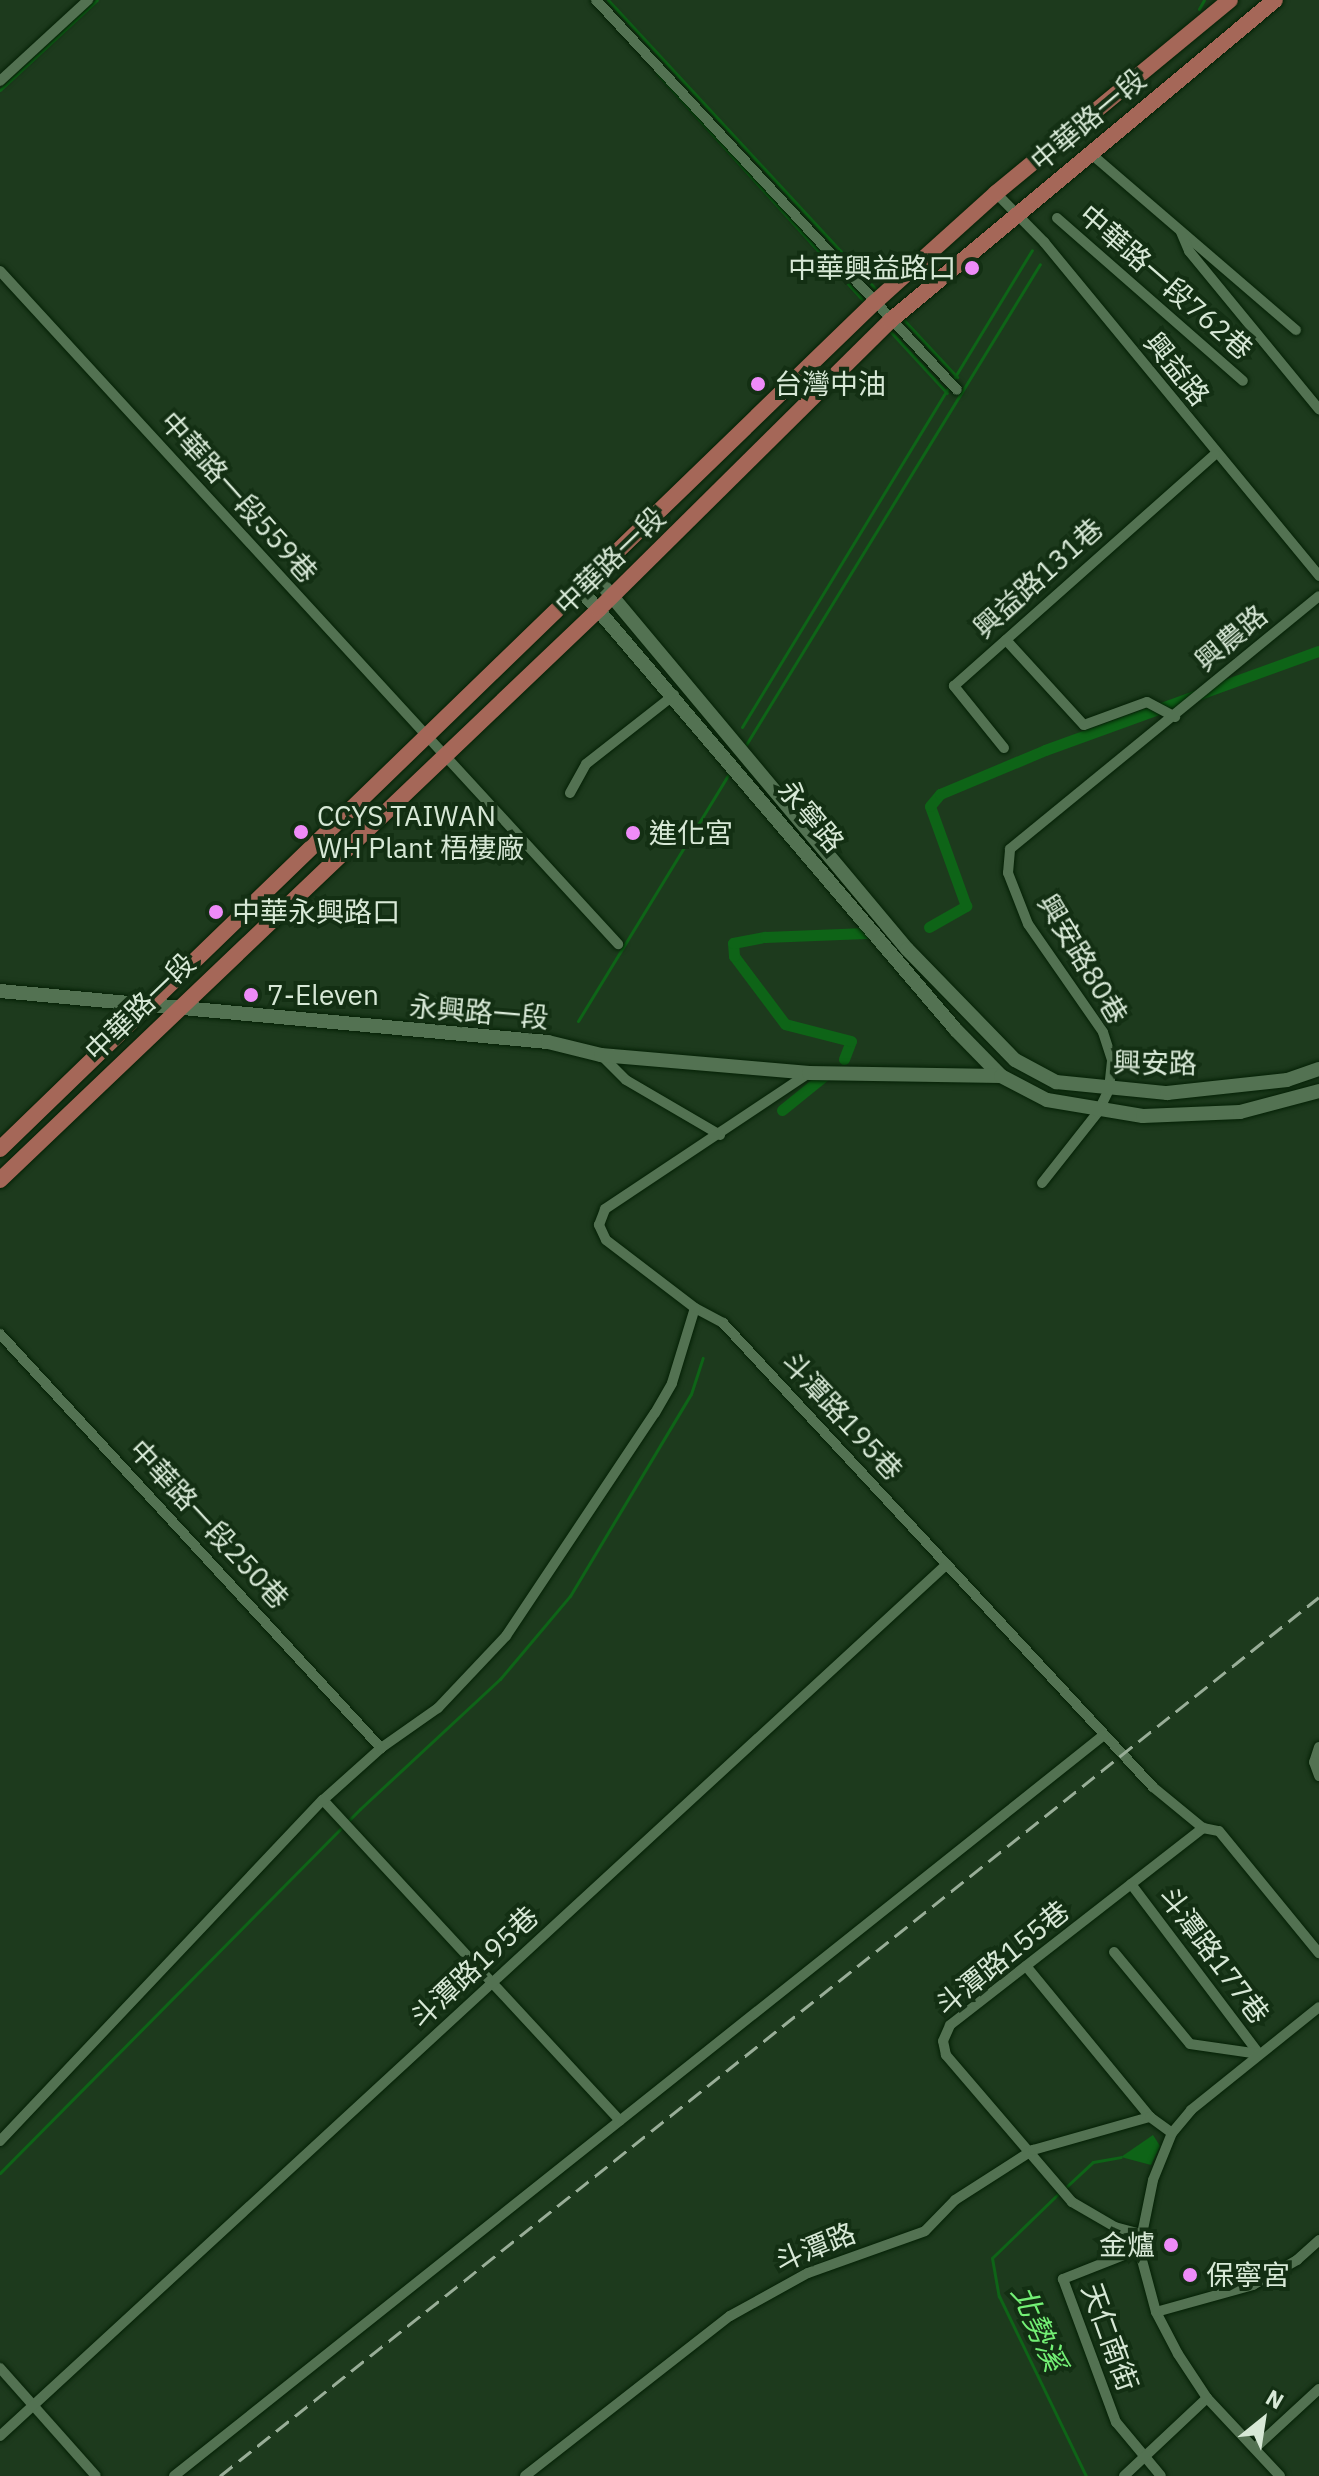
<!DOCTYPE html>
<meta charset="utf-8">
<style>
body{margin:0}
#map{position:relative;width:1319px;height:2476px;overflow:hidden;background:#1d3a1d;font-family:"IBM Plex Sans","Noto Sans TC",sans-serif}
div>[style]{position:absolute}
[style*='--x']{left:calc(var(--x)*1px);top:calc(var(--y)*1px);width:calc(var(--w)*1px);rotate:calc(var(--a)*1deg)}
.water>*{inset:0;background:#0e6417}
.stream>*{height:3px;margin:-1.5px;padding:0 1.5px;transform-origin:1.5px;border-radius:1.5px;background:#0e6417}
.canal>*{height:11px;margin:-5.5px;padding:0 5.5px;transform-origin:5.5px;border-radius:5.5px;background:#0e6417}
.roads{filter:drop-shadow(0 0 2px #042005) drop-shadow(0 0 2px #042005)}
.street>*{height:10px;margin:-5px;padding:0 5px;transform-origin:5px;border-radius:5px;background:#537252}
.secondary>*{height:14px;margin:-7px;padding:0 7px;transform-origin:7px;border-radius:7px;background:#537252}
.primary>*{height:16px;margin:-8px;padding:0 8px;transform-origin:8px;border-radius:8px;background:#a56758}
.rail>*{height:3px;margin-top:-1.5px;transform-origin:0;background:repeating-linear-gradient(90deg,#99ae98 0 16px,transparent 0 24px)}
.dots>*{width:22px;height:22px;translate:-50% -50%;box-sizing:border-box;border:4px solid #132f13;border-radius:50%}
span{translate:-50% -50%;white-space:nowrap;text-align:center;line-height:1.15;-webkit-text-stroke:8px #132f13;paint-order:stroke}
.street-label{font-size:28px;color:#d7e8d6}
.poi-label{font-size:28px;color:#d7e8d6}
.right{translate:-100% -50%;text-align:right}
.left{translate:0 -50%;text-align:left}
.water-label{font-size:30px;color:#73f075;font-style:italic}
.north{position:absolute;left:1223px;top:2380px;width:80px;height:80px;-webkit-text-stroke:6px #132f13;paint-order:stroke;rotate:30deg;font-size:22px;font-weight:700;line-height:32px;text-align:center;color:#d7e8d6}
.north::after{content:'';display:block;margin:auto;width:28px;height:36px;background:#d7e8d6;clip-path:polygon(50% 0,100% 100%,50% 72%,0 100%)}
</style>
<div id="map">
<div class="water">
<i style="clip-path:polygon(1153px 2135px,1160px 2146px,1151px 2165px,1121px 2157px)"></i>
</div>
<div class="stream">
<i style="--x:608;--y:0;--w:398;--a:47.2"></i>
<i style="--x:1199;--y:9;--w:10;--a:-61"></i>
<i style="--x:657;--y:73;--w:313;--a:47.8"></i>
<i style="--x:0;--y:90;--w:132;--a:-42.9"></i>
<i style="--x:902;--y:318;--w:81;--a:47"></i>
<i style="--x:890;--y:331;--w:84;--a:47.4"></i>
<i style="--x:742;--y:727;--w:558;--a:-58.7"></i>
<i style="--x:744;--y:748;--w:567;--a:-58.55"></i>
<i style="--x:578;--y:1021;--w:292;--a:-58.6"></i>
<i style="--x:0;--y:2173;--w:512;--a:-45.32"></i>
<i style="--x:360;--y:1809;--w:191;--a:-42.9"></i>
<i style="--x:500;--y:1679;--w:109;--a:-49.9"></i>
<i style="--x:570;--y:1596;--w:235;--a:-59.1"></i>
<i style="--x:691;--y:1394;--w:38;--a:-72"></i>
<i style="--x:1065;--y:2188;--w:38;--a:-43"></i>
<i style="--x:1093;--y:2162;--w:28;--a:-10"></i>
<i style="--x:1059;--y:2193;--w:93;--a:135.9"></i>
<i style="--x:992;--y:2258;--w:39;--a:80"></i>
<i style="--x:999;--y:2296;--w:200;--a:64.2"></i>
</div>
<div class="canal">
<i style="--x:929;--y:927;--w:43;--a:-29.6"></i>
<i style="--x:966;--y:906;--w:106;--a:-109.8"></i>
<i style="--x:930;--y:806;--w:16;--a:-50"></i>
<i style="--x:940;--y:794;--w:114;--a:-22.7"></i>
<i style="--x:1045;--y:750;--w:291;--a:-19.9"></i>
<i style="--x:844;--y:1059;--w:19;--a:-69"></i>
<i style="--x:851;--y:1041;--w:68;--a:-165.6"></i>
<i style="--x:785;--y:1024;--w:85;--a:-126.9"></i>
<i style="--x:734;--y:956;--w:13;--a:-94"></i>
<i style="--x:733;--y:943;--w:33;--a:-11"></i>
<i style="--x:765;--y:937;--w:101;--a:-2.3"></i>
<i style="--x:782;--y:1110;--w:54;--a:-39"></i>
</div>
<div class="roads">
<div class="street">
<i style="--x:596;--y:0;--w:531;--a:47.21"></i>
<i style="--x:0;--y:81;--w:120;--a:-42.6"></i>
<i style="--x:1089;--y:152;--w:273;--a:40.7"></i>
<i style="--x:996;--y:193;--w:69;--a:45.6"></i>
<i style="--x:1044;--y:242;--w:433;--a:50.5"></i>
<i style="--x:1057;--y:218;--w:247;--a:41.2"></i>
<i style="--x:1181;--y:232;--w:21;--a:67"></i>
<i style="--x:1189;--y:251;--w:205;--a:50.6"></i>
<i style="--x:0;--y:271;--w:914;--a:47.44"></i>
<i style="--x:1006;--y:640;--w:115;--a:47.5"></i>
<i style="--x:1084;--y:725;--w:67;--a:-20.1"></i>
<i style="--x:1147;--y:702;--w:32;--a:28"></i>
<i style="--x:1004;--y:748;--w:80;--a:-128.9"></i>
<i style="--x:954;--y:686;--w:349;--a:-41.6"></i>
<i style="--x:570;--y:793;--w:33;--a:-61"></i>
<i style="--x:586;--y:764;--w:112;--a:-38.1"></i>
<i style="--x:601;--y:1055;--w:35;--a:45"></i>
<i style="--x:626;--y:1080;--w:109;--a:30.3"></i>
<i style="--x:1042;--y:1183;--w:90;--a:-51.7"></i>
<i style="--x:1098;--y:1112;--w:25;--a:-64"></i>
<i style="--x:1109;--y:1089;--w:29;--a:-84"></i>
<i style="--x:1112;--y:1060;--w:29;--a:-108"></i>
<i style="--x:1103;--y:1032;--w:131;--a:-124.8"></i>
<i style="--x:1028;--y:924;--w:55;--a:-111.4"></i>
<i style="--x:1008;--y:873;--w:24;--a:-85"></i>
<i style="--x:1010;--y:849;--w:399;--a:-39.3"></i>
<i style="--x:695;--y:1308;--w:32;--a:28"></i>
<i style="--x:723;--y:1323;--w:633;--a:47.18"></i>
<i style="--x:1153;--y:1787;--w:65;--a:39.4"></i>
<i style="--x:1203;--y:1828;--w:16;--a:11"></i>
<i style="--x:1219;--y:1831;--w:158;--a:50.7"></i>
<i style="--x:0;--y:1334;--w:563;--a:47.38"></i>
<i style="--x:1319;--y:1747;--w:16;--a:108"></i>
<i style="--x:1314;--y:1762;--w:15;--a:70"></i>
<i style="--x:323;--y:1800;--w:437;--a:47.2"></i>
<i style="--x:1131;--y:1884;--w:213;--a:53"></i>
<i style="--x:1114;--y:1952;--w:119;--a:50.4"></i>
<i style="--x:1190;--y:2044;--w:70;--a:8.2"></i>
<i style="--x:1026;--y:1966;--w:195;--a:50.6"></i>
<i style="--x:0;--y:2141;--w:470;--a:-46.6"></i>
<i style="--x:323;--y:1800;--w:78;--a:-41.9"></i>
<i style="--x:381;--y:1748;--w:70;--a:-35.1"></i>
<i style="--x:438;--y:1708;--w:99;--a:-46.6"></i>
<i style="--x:506;--y:1636;--w:268;--a:-56.3"></i>
<i style="--x:655;--y:1413;--w:34;--a:-60"></i>
<i style="--x:672;--y:1383;--w:78;--a:-73"></i>
<i style="--x:695;--y:1308;--w:112;--a:-142.6"></i>
<i style="--x:606;--y:1240;--w:17;--a:-115"></i>
<i style="--x:599;--y:1225;--w:17;--a:-69"></i>
<i style="--x:605;--y:1209;--w:245;--a:-33.7"></i>
<i style="--x:1141;--y:2234;--w:27;--a:-165"></i>
<i style="--x:1115;--y:2227;--w:50;--a:-149.8"></i>
<i style="--x:1072;--y:2202;--w:194;--a:-130.6"></i>
<i style="--x:946;--y:2055;--w:14;--a:-102"></i>
<i style="--x:943;--y:2041;--w:17;--a:-66"></i>
<i style="--x:950;--y:2025;--w:321;--a:-37.9"></i>
<i style="--x:1139;--y:2249;--w:82;--a:158.5"></i>
<i style="--x:1063;--y:2279;--w:153;--a:69.7"></i>
<i style="--x:1116;--y:2422;--w:70;--a:50.2"></i>
<i style="--x:1156;--y:2312;--w:101;--a:-15.6"></i>
<i style="--x:1253;--y:2285;--w:51;--a:-29.6"></i>
<i style="--x:1297;--y:2260;--w:30;--a:-42"></i>
<i style="--x:0;--y:2368;--w:144;--a:48.4"></i>
<i style="--x:0;--y:2436;--w:1287;--a:-42.64"></i>
<i style="--x:1255;--y:2448;--w:87;--a:-42.7"></i>
<i style="--x:174;--y:2476;--w:1189;--a:-38.55"></i>
<i style="--x:525;--y:2476;--w:260;--a:-38"></i>
<i style="--x:730;--y:2316;--w:89;--a:-28.9"></i>
<i style="--x:808;--y:2273;--w:124;--a:-19.7"></i>
<i style="--x:925;--y:2231;--w:43;--a:-45.9"></i>
<i style="--x:955;--y:2200;--w:93;--a:-32.7"></i>
<i style="--x:1033;--y:2150;--w:122;--a:-15.8"></i>
<i style="--x:1150;--y:2117;--w:27;--a:36"></i>
<i style="--x:1124;--y:2476;--w:114;--a:-43.2"></i>
<i style="--x:1280;--y:2476;--w:107;--a:-133.1"></i>
<i style="--x:1207;--y:2398;--w:53;--a:-123.4"></i>
<i style="--x:1178;--y:2354;--w:47;--a:-117.6"></i>
<i style="--x:1156;--y:2312;--w:65;--a:-105.1"></i>
<i style="--x:1139;--y:2249;--w:70;--a:-78.5"></i>
<i style="--x:1153;--y:2180;--w:51;--a:-68"></i>
<i style="--x:1172;--y:2133;--w:30;--a:-50"></i>
<i style="--x:1191;--y:2110;--w:164;--a:-38.8"></i>
</div>
<div class="secondary">
<i style="--x:595;--y:576;--w:486;--a:50.1"></i>
<i style="--x:907;--y:949;--w:155;--a:45.8"></i>
<i style="--x:1015;--y:1060;--w:47;--a:28.2"></i>
<i style="--x:1056;--y:1082;--w:112;--a:5.7"></i>
<i style="--x:1167;--y:1093;--w:121;--a:-6.2"></i>
<i style="--x:1287;--y:1080;--w:34;--a:-19"></i>
<i style="--x:581;--y:590;--w:578;--a:49.56"></i>
<i style="--x:956;--y:1030;--w:64;--a:45.6"></i>
<i style="--x:0;--y:991;--w:550;--a:5.32"></i>
<i style="--x:548;--y:1042;--w:55;--a:13.8"></i>
<i style="--x:601;--y:1055;--w:209;--a:4.9"></i>
<i style="--x:809;--y:1073;--w:192;--a:0.9"></i>
<i style="--x:1001;--y:1076;--w:52;--a:27.6"></i>
<i style="--x:1047;--y:1100;--w:97;--a:9.5"></i>
<i style="--x:1143;--y:1116;--w:97;--a:-2.4"></i>
<i style="--x:1240;--y:1112;--w:82;--a:-14.9"></i>
</div>
<div class="primary">
<i style="--x:0;--y:1149;--w:1216;--a:-44.07"></i>
<i style="--x:874;--y:303;--w:164;--a:-42"></i>
<i style="--x:996;--y:193;--w:303;--a:-39.5"></i>
<i style="--x:0;--y:1180;--w:828;--a:-43.63"></i>
<i style="--x:599;--y:609;--w:409;--a:-44.7"></i>
<i style="--x:890;--y:321;--w:501;--a:-39.82"></i>
</div>
</div>
<div class="rail">
<i style="--x:220;--y:2476;--w:1407;--a:-38.65"></i>
</div>
<div class="dots">
<i style="left:972px;top:268px;background:#ee8bf8"></i>
<i style="left:758px;top:384px;background:#ee8bf8"></i>
<i style="left:301px;top:832px;background:#ee8bf8"></i>
<i style="left:633px;top:833px;background:#ee8bf8"></i>
<i style="left:216px;top:912px;background:#ee8bf8"></i>
<i style="left:251px;top:995px;background:#ee8bf8"></i>
<i style="left:1171px;top:2245px;background:#ee8bf8"></i>
<i style="left:1190px;top:2275px;background:#ee8bf8"></i>
</div>
<div class="street-label">
<span style="left:1088px;top:120px;rotate:-40deg">中華路一段</span>
<span style="left:1166px;top:282px;rotate:41deg">中華路一段762巷</span>
<span style="left:1177px;top:369px;rotate:51deg">興益路</span>
<span style="left:239px;top:497px;rotate:48deg">中華路一段559巷</span>
<span style="left:610px;top:561px;rotate:-44deg">中華路一段</span>
<span style="left:1038px;top:578px;rotate:-42deg">興益路131巷</span>
<span style="left:1231px;top:638px;rotate:-40deg">興農路</span>
<span style="left:811px;top:816px;rotate:50deg">永寧路</span>
<span style="left:1083px;top:959px;rotate:59deg">興安路80巷</span>
<span style="left:140px;top:1007px;rotate:-44deg">中華路一段</span>
<span style="left:479px;top:1012px;rotate:5deg">永興路一段</span>
<span style="left:1155px;top:1063px;rotate:1deg">興安路</span>
<span style="left:842px;top:1416px;rotate:47deg">斗潭路195巷</span>
<span style="left:209px;top:1524px;rotate:47deg">中華路一段250巷</span>
<span style="left:1214px;top:1955px;rotate:53deg">斗潭路177巷</span>
<span style="left:1002px;top:1958px;rotate:-39deg">斗潭路155巷</span>
<span style="left:474px;top:1967px;rotate:-43deg">斗潭路195巷</span>
<span style="left:815px;top:2247px;rotate:-22deg">斗潭路</span>
<span style="left:1110px;top:2337px;rotate:70deg">天仁南街</span>
</div>
<div class="poi-label">
<span class="right" style="left:956px;top:268px">中華興益路口</span>
<span class="left" style="left:774px;top:384px">台灣中油</span>
<span class="left" style="left:317px;top:832px">CCYS TAIWAN<br>WH Plant 梧棲廠</span>
<span class="left" style="left:649px;top:833px">進化宮</span>
<span class="left" style="left:232px;top:912px">中華永興路口</span>
<span class="left" style="left:267px;top:995px">7-Eleven</span>
<span class="right" style="left:1155px;top:2245px">金爐</span>
<span class="left" style="left:1206px;top:2275px">保寧宮</span>
</div>
<div class="water-label">
<span style="left:1039px;top:2328px;rotate:66deg">北勢溪</span>
</div>
<div class="north">N</div>
</div>
